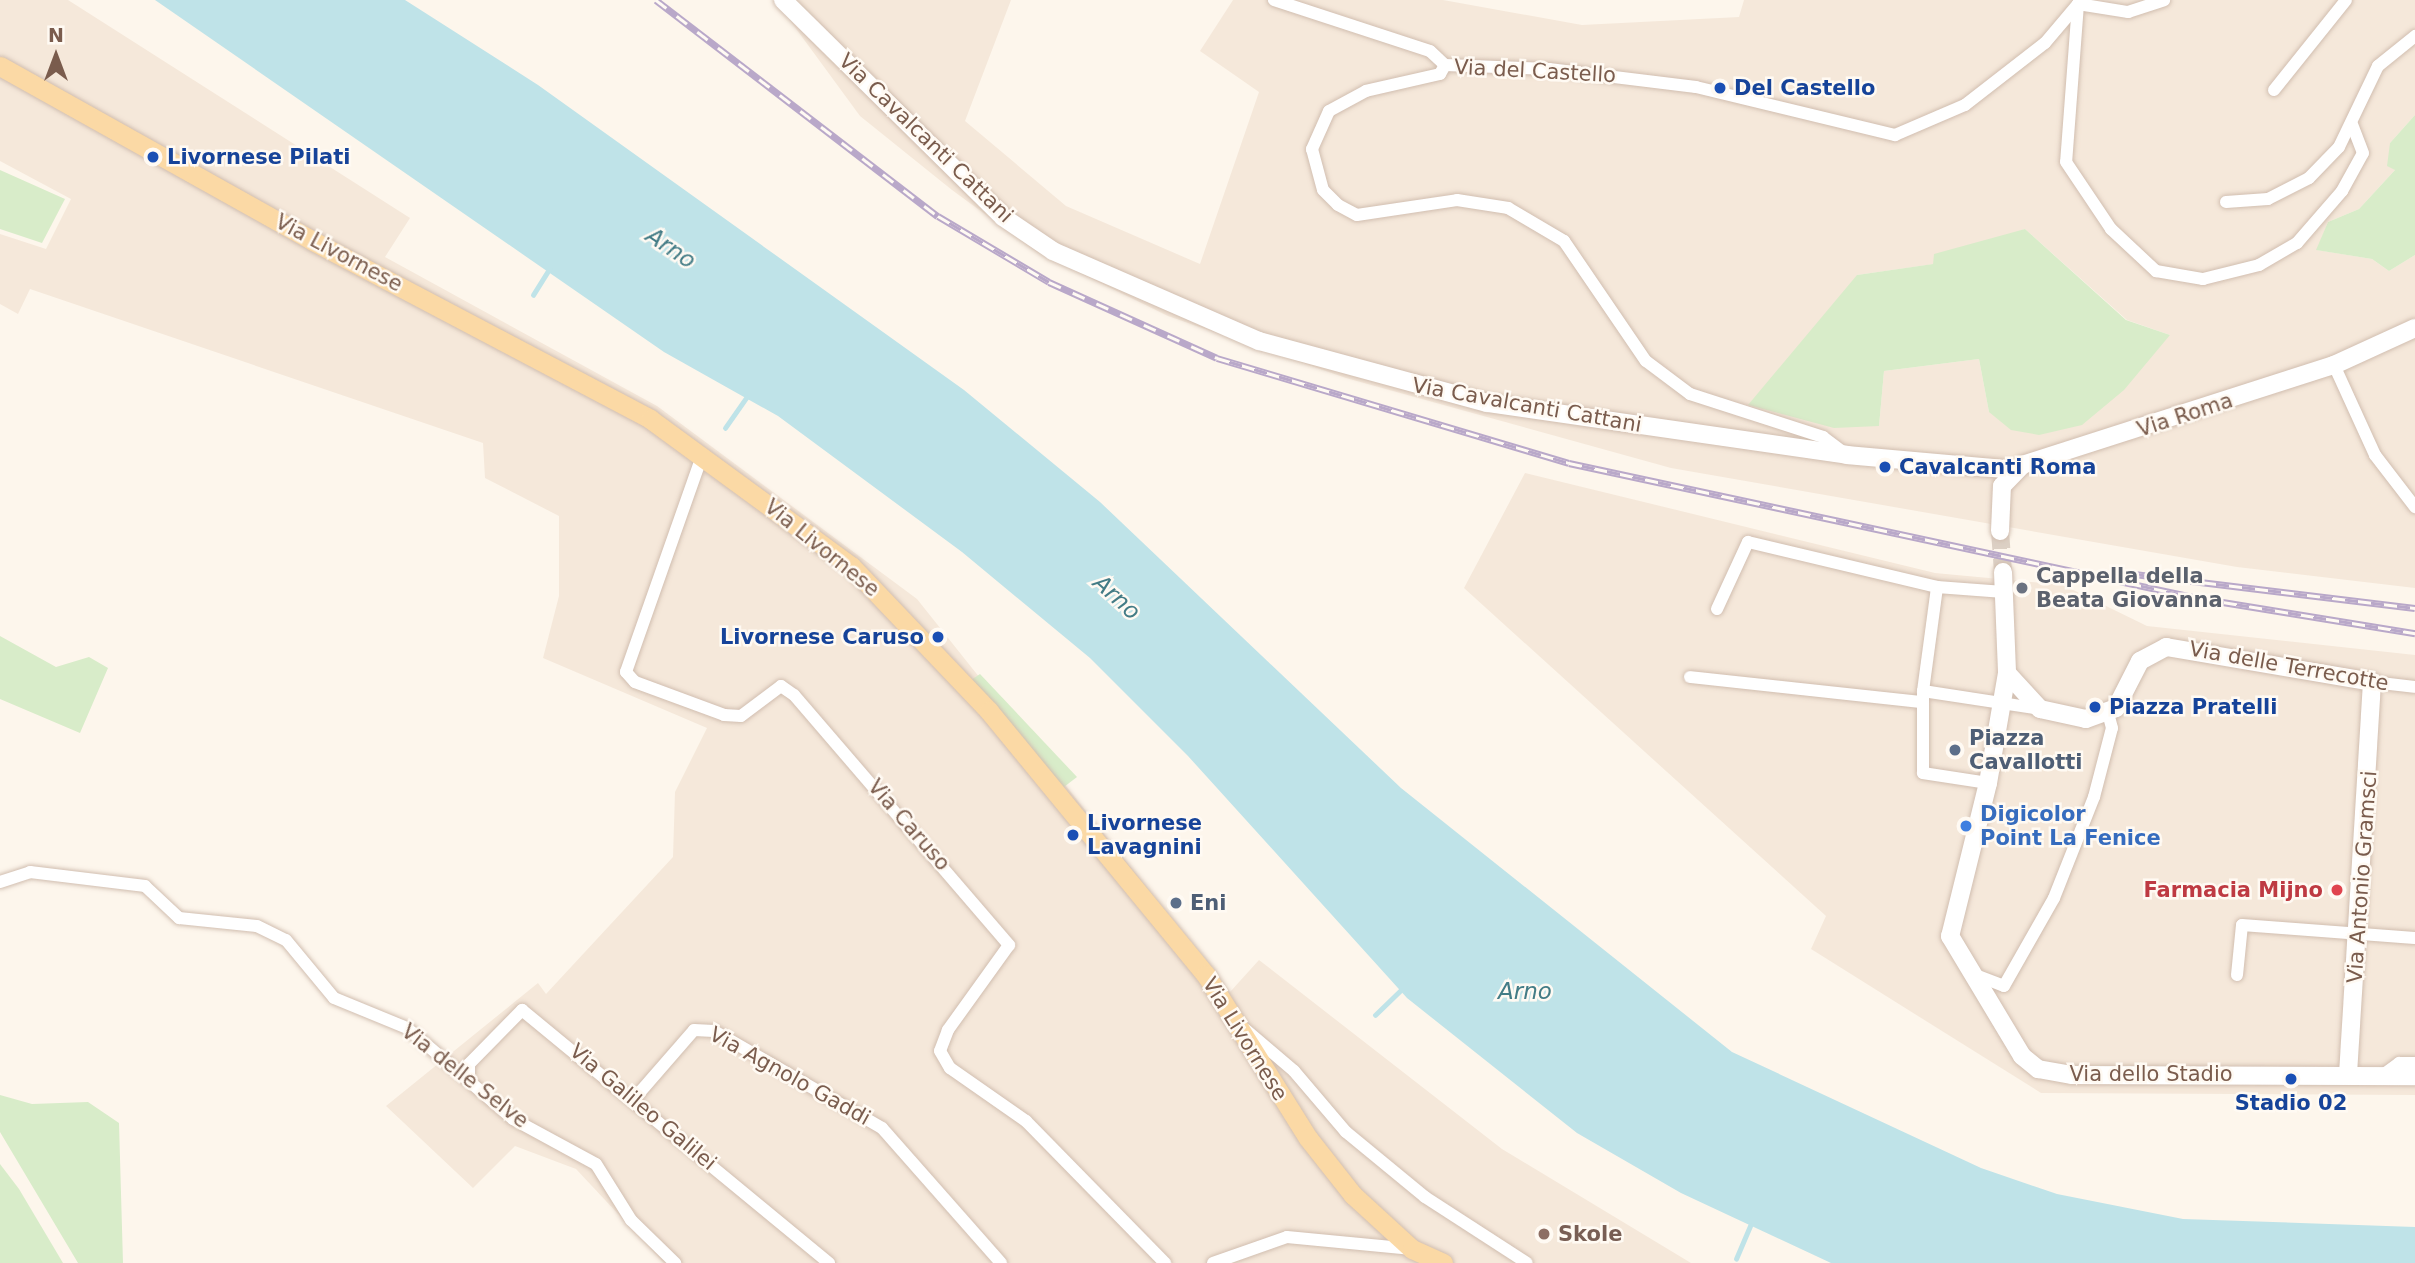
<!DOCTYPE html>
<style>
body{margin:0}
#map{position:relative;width:2415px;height:1263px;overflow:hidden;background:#fdf6ec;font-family:"DejaVu Sans",sans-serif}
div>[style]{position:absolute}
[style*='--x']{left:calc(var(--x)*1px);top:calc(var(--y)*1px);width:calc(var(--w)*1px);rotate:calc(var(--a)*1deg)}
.residential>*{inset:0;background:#f5e8da}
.green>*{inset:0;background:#d8ecc9}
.water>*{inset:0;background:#bfe3e8}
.stream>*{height:4.5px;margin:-2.25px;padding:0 2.25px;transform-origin:2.25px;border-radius:2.25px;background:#bfe3e8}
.secondary-tunnel>*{height:18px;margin-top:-9px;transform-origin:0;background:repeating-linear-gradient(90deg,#dcd0c4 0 18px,transparent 0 27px)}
.roads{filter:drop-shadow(0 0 2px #d1beb0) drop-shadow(0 0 2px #d1beb0)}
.street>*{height:12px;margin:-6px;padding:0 6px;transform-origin:6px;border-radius:6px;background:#fff}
.secondary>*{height:18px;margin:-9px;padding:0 9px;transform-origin:9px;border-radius:9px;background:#fff}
.primary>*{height:19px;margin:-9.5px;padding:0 9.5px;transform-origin:9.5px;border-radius:9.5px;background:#fbd9a5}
.rail>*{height:7px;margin-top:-3.5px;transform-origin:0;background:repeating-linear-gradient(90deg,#fffaf3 0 13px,#b9a8c9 0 26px);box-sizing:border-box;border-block:2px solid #b9a8c9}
.dots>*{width:19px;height:19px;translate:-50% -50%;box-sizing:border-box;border:4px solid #fffaf3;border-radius:50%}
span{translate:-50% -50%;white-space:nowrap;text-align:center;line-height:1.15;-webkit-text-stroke:5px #fffaf3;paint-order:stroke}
.street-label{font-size:21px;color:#7a5c4d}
.transit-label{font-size:21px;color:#164399;font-weight:700}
.left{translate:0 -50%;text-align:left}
.right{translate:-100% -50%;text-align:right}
.worship-label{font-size:21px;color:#5b616d;font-weight:700}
.service-label{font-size:21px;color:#4e5e75;font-weight:700}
.shop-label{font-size:21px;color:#366cbe;font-weight:700}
.health-label{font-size:21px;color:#be3a42;font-weight:700}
.education-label{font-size:21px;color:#785e54;font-weight:700}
.water-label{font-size:23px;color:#437c86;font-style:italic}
.north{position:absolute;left:21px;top:21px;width:70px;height:70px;-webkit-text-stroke:5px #fffaf3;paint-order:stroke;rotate:0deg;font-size:19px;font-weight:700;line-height:28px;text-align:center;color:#7a5c4d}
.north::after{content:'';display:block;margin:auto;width:24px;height:32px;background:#7a5c4d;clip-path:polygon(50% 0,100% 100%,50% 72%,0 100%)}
</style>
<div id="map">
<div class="residential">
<i style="clip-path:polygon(0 0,68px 0,410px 218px,385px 257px,657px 406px,917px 599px,1230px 992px,1259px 960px,1502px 1149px,1691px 1263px,664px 1263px,576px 1169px,515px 1146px,473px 1188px,386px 1106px,538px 983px,546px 994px,673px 857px,675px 792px,707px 728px,543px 658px,559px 596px,559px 516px,485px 478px,483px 443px,30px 289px,18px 314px,0 304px,0 234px,46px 249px,71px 199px,0 161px)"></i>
<i style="clip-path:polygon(evenodd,775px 0,1011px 0,965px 121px,1066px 206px,1200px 264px,1259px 92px,1200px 51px,1233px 0,1443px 0,1582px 25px,1739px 17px,1744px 0,2415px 0,2415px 115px,2390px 143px,2395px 170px,2359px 209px,2328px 222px,2317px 250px,2372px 259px,2389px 271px,2415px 255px,2415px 588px,2237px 567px,1671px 468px,1346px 378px,1168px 316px,1037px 252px,952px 190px,860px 116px,775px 0,2025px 229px,2127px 320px,2170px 335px,1989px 412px,1979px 359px,1884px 371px,1879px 426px,1857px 275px,1934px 264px,2025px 229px)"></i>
<i style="clip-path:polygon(1525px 473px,1935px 573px,2063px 585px,2147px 626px,2415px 655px,2415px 1095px,2041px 1093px,1811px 949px,1826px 916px,1464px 588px)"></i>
</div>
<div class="green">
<i style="clip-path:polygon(2415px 115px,2415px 255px,2389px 271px,2372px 259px,2316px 250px,2328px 222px,2359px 209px,2395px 170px,2387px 166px,2390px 143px)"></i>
<i style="clip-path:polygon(0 170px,65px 199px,42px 243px,0 229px)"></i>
<i style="clip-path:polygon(2025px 229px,2126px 320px,2170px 335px,2124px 390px,2082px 425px,2039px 435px,2011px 430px,1989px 412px,1979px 359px,1884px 371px,1879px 426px,1834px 428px,1748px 405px,1857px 275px,1933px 264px,1934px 254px)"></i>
<i style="clip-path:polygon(0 636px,56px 667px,89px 657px,108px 668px,80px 733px,0 699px)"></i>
<i style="clip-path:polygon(980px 674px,1077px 777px,1060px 790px,971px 680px)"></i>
<i style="clip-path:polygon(0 1095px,32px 1104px,88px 1102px,119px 1123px,123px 1263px,78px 1263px,0 1132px)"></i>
<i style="clip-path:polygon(0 1164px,19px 1189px,63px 1263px,0 1263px)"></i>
</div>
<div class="water">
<i style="clip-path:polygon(155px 0,405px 0,538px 85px,964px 390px,1100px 502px,1401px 788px,1732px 1052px,1981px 1168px,2057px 1194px,2183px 1219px,2415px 1227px,2415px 1263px,1831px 1263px,1681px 1193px,1577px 1133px,1407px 998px,1188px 756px,1090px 658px,962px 552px,778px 416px,664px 352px)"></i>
</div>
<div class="stream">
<i style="--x:533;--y:295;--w:31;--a:-58"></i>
<i style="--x:725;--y:428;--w:37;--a:-55"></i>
<i style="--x:1375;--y:1015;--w:35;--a:-44"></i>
<i style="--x:1736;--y:1259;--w:36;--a:-67"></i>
</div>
<div class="secondary-tunnel">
<i style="--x:2000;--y:531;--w:41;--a:85.8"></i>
</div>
<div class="roads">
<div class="street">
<i style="--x:1274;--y:0;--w:164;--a:18.1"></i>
<i style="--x:1430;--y:51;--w:21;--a:43"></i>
<i style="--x:2078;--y:4;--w:158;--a:94.3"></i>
<i style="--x:2066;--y:162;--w:81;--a:56.1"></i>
<i style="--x:2111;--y:229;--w:62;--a:43"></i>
<i style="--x:2156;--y:271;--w:48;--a:9.7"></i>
<i style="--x:2203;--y:279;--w:58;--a:-14"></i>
<i style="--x:2259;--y:265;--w:44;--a:-30.1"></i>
<i style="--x:2297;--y:243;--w:69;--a:-49.1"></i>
<i style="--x:2342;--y:191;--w:43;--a:-61.1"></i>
<i style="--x:2363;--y:153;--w:30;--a:-111"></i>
<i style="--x:2078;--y:4;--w:51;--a:9.1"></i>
<i style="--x:2128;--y:12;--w:38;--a:-18"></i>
<i style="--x:1445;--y:65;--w:10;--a:119"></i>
<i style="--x:1440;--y:74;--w:76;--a:167.1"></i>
<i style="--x:1366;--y:91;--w:42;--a:151.6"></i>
<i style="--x:1329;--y:111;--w:42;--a:114.1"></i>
<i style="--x:1312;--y:149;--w:42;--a:75"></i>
<i style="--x:1323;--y:190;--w:21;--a:45"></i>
<i style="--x:1338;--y:205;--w:21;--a:28"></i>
<i style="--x:1357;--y:215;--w:101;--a:-8.5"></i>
<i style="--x:1457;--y:200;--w:52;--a:8.9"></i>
<i style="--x:1508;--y:208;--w:65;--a:30.5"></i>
<i style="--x:1564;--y:241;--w:145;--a:55.7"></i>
<i style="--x:1646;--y:361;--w:55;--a:36.9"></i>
<i style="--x:1690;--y:394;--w:140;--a:17.9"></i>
<i style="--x:1823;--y:437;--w:30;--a:37"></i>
<i style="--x:1445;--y:65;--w:104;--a:2.2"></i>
<i style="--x:1549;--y:69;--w:148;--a:7"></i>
<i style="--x:1696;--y:87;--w:205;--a:13.6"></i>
<i style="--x:1895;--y:135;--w:76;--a:-23.2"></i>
<i style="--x:1965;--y:105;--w:101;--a:-37.8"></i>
<i style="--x:2045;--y:43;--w:51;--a:-49.8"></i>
<i style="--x:2274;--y:90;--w:115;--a:-51.3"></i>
<i style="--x:2226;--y:202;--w:42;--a:-4.1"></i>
<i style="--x:2268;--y:199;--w:46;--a:-27.1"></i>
<i style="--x:2309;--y:178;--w:43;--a:-45.9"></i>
<i style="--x:2339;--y:147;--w:90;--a:-64.3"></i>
<i style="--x:2378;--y:66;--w:48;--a:-39"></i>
<i style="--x:2334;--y:365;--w:99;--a:65.5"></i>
<i style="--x:2375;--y:455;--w:66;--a:52.4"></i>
<i style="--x:702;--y:456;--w:229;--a:109.4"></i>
<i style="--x:626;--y:672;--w:13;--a:48"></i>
<i style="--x:635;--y:682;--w:95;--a:20.3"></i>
<i style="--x:724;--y:715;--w:17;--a:3"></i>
<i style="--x:741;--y:716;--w:50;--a:-36.9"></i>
<i style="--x:781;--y:686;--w:16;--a:35"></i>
<i style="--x:794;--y:695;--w:330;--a:49.3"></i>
<i style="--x:1009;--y:945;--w:105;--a:125.7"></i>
<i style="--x:948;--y:1030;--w:22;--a:111"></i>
<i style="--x:940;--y:1051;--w:20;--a:60"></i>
<i style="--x:950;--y:1068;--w:93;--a:34.9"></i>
<i style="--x:1026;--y:1121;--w:199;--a:45.6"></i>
<i style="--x:1717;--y:609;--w:74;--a:-65.2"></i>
<i style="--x:1748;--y:542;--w:194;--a:13.4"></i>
<i style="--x:1937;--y:587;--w:67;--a:4.3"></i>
<i style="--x:1690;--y:677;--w:233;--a:6.2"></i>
<i style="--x:2372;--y:682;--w:43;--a:6.6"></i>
<i style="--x:1923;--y:691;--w:105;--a:-82.3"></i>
<i style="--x:1988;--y:783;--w:66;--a:-171.3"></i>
<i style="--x:1923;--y:773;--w:82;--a:-90"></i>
<i style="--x:1923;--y:691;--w:118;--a:8.7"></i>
<i style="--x:0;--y:882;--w:32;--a:-18"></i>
<i style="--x:30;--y:872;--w:116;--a:6.9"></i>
<i style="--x:145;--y:886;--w:47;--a:43.3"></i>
<i style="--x:179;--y:918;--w:78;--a:5.9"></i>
<i style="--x:257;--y:926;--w:32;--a:26"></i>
<i style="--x:286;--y:940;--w:75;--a:50.4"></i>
<i style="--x:334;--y:998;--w:79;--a:22.3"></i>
<i style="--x:407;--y:1028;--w:140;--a:40.6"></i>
<i style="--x:513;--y:1119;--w:94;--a:28.5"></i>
<i style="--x:596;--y:1164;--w:66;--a:58"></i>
<i style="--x:631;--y:1220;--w:62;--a:44.3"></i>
<i style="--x:1973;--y:974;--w:33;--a:21"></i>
<i style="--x:2004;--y:986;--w:101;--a:-60.4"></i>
<i style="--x:2054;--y:898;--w:109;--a:-68.4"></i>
<i style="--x:2094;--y:797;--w:71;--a:-75.4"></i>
<i style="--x:2112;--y:728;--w:16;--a:-105"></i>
<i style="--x:2237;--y:975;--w:50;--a:-84.3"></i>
<i style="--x:2242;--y:925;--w:173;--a:4.3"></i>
<i style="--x:1246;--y:1030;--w:63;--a:40.5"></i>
<i style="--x:1294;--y:1071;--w:80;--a:49.6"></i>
<i style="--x:1346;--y:1132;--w:102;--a:39.4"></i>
<i style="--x:1425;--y:1197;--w:121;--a:32.9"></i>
<i style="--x:2384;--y:1074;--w:19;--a:-36"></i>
<i style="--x:2399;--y:1063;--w:16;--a:0"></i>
<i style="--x:469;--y:1076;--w:12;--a:-90"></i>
<i style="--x:469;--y:1064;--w:76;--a:-45.5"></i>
<i style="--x:522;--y:1010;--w:398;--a:39.5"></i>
<i style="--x:634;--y:1099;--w:91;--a:-49"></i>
<i style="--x:694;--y:1030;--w:20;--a:3"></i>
<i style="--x:714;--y:1031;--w:194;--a:30"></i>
<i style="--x:882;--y:1128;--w:180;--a:48.6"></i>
<i style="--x:1213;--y:1263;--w:78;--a:-19.4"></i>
<i style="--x:1287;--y:1237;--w:126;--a:5.5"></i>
</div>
<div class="secondary">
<i style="--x:783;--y:0;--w:309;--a:44.6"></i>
<i style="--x:1003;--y:217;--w:60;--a:34.2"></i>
<i style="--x:1053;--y:251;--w:225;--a:23.6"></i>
<i style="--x:1259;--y:341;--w:236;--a:15.2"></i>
<i style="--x:1487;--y:403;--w:364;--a:8.2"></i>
<i style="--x:1847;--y:455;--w:169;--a:5.1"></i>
<i style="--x:2000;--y:531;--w:45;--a:-87.5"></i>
<i style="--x:2002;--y:486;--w:29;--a:-46"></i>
<i style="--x:2022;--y:465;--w:328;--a:-17.8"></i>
<i style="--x:2334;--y:365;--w:89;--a:-24.6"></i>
<i style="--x:2003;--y:572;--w:101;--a:87.7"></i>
<i style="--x:2007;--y:673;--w:112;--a:99.8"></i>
<i style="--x:1988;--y:783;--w:158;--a:103.9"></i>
<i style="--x:1950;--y:936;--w:140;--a:59"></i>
<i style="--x:2022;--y:1056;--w:21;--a:39"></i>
<i style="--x:2038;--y:1069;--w:35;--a:10"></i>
<i style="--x:2072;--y:1075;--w:343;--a:0.2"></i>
<i style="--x:2007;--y:673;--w:49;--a:47.5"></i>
<i style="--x:2040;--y:709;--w:47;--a:12.3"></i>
<i style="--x:2086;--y:719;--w:32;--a:-20"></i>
<i style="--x:2116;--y:708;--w:53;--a:-62.9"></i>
<i style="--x:2140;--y:661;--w:30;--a:-28"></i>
<i style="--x:2166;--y:647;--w:209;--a:9.6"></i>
<i style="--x:2372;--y:682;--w:391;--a:93.5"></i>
</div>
<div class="primary">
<i style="--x:0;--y:66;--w:359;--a:29.2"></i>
<i style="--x:313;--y:241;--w:381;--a:27.8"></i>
<i style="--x:650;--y:419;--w:249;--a:36.2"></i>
<i style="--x:851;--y:566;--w:200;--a:46.4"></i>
<i style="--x:989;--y:711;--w:342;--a:50.6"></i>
<i style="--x:1206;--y:975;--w:192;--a:58"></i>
<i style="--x:1308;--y:1138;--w:73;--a:51.7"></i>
<i style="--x:1353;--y:1195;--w:80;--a:42.5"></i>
<i style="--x:1412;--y:1249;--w:34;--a:24"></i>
</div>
</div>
<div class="rail">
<i style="--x:656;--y:0;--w:355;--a:37.5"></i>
<i style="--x:938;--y:216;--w:129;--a:30.7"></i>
<i style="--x:1049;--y:282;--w:184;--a:24.3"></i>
<i style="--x:1217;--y:358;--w:367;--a:16.6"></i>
<i style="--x:1569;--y:463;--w:643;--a:12.11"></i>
<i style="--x:2198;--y:598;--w:220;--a:9.2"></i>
<i style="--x:2126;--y:573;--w:291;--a:6.9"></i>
</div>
<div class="dots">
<i style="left:1720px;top:88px;background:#1a4fb4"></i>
<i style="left:153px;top:157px;background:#1a4fb4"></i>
<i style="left:1885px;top:467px;background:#1a4fb4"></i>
<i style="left:2022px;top:588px;background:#6b7280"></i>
<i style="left:938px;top:637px;background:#1a4fb4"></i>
<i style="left:2095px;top:707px;background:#1a4fb4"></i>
<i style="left:1955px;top:750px;background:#5c6f8a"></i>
<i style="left:1966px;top:826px;background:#3f7fe0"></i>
<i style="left:1073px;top:835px;background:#1a4fb4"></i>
<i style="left:2337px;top:890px;background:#e0444e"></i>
<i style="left:1176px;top:903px;background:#5c6f8a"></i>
<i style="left:2291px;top:1079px;background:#1a4fb4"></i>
<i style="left:1544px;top:1234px;background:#8d6e63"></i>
</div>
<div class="street-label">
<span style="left:1535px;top:71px;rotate:3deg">Via del Castello</span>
<span style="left:926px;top:138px;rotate:44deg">Via Cavalcanti Cattani</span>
<span style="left:339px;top:253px;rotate:28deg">Via Livornese</span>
<span style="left:1527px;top:405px;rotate:10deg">Via Cavalcanti Cattani</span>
<span style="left:2185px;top:415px;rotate:-18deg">Via Roma</span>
<span style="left:822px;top:548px;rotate:39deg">Via Livornese</span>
<span style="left:2289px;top:666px;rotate:10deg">Via delle Terrecotte</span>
<span style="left:909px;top:825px;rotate:49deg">Via Caruso</span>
<span style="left:2362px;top:877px;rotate:-86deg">Via Antonio Gramsci</span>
<span style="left:1245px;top:1039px;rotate:58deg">Via Livornese</span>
<span style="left:2151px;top:1074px">Via dello Stadio</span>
<span style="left:465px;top:1076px;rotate:38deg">Via delle Selve</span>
<span style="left:790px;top:1076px;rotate:29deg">Via Agnolo Gaddi</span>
<span style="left:643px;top:1107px;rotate:40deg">Via Galileo Galilei</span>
</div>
<div class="transit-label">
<span class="left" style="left:1734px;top:88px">Del Castello</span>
<span class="left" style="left:167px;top:157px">Livornese Pilati</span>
<span class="left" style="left:1899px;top:467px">Cavalcanti Roma</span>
<span class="right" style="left:924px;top:637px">Livornese Caruso</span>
<span class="left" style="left:2109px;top:707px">Piazza Pratelli</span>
<span class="left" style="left:1087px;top:835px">Livornese<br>Lavagnini</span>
<span style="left:2291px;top:1103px">Stadio 02</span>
</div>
<div class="worship-label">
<span class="left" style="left:2036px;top:588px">Cappella della<br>Beata Giovanna</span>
</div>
<div class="service-label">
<span class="left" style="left:1969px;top:750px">Piazza<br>Cavallotti</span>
<span class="left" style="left:1190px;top:903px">Eni</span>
</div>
<div class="shop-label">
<span class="left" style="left:1980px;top:826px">Digicolor<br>Point La Fenice</span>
</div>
<div class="health-label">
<span class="right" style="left:2323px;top:890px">Farmacia Mijno</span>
</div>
<div class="education-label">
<span class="left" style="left:1558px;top:1234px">Skole</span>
</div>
<div class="water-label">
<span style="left:671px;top:248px;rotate:34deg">Arno</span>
<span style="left:1117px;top:597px;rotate:42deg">Arno</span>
<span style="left:1525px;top:991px">Arno</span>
</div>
<div class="north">N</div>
</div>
